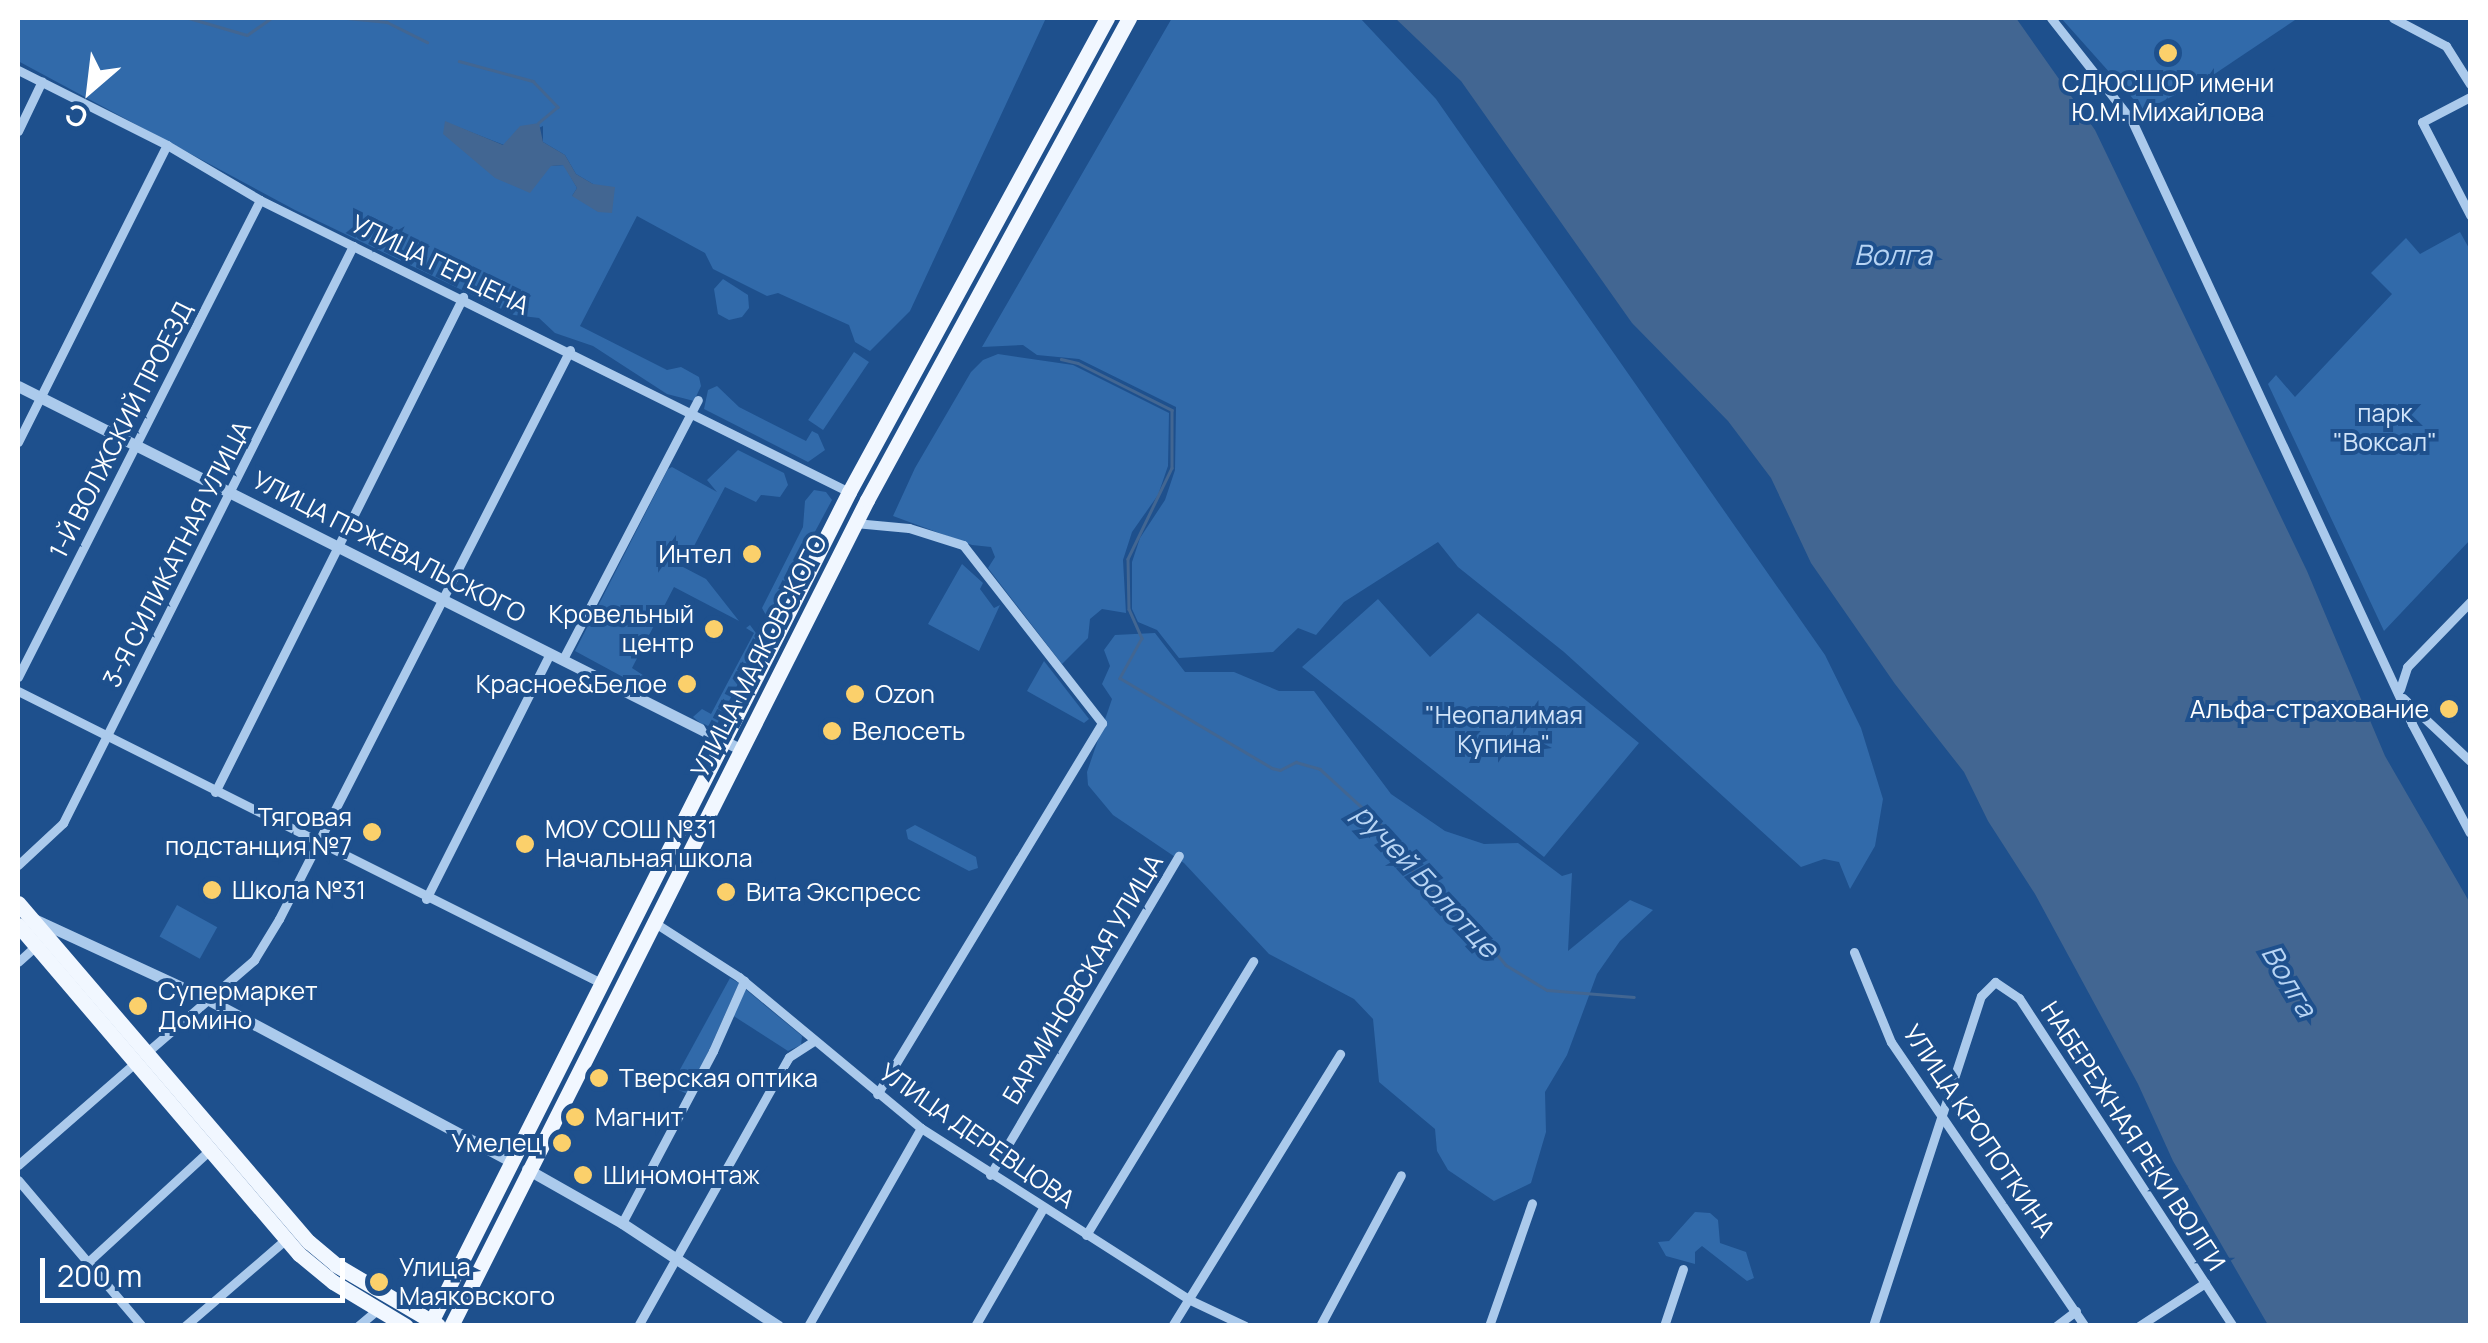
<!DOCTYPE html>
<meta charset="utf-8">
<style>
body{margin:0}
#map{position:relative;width:2488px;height:1343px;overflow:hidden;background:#1e508d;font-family:Manrope,sans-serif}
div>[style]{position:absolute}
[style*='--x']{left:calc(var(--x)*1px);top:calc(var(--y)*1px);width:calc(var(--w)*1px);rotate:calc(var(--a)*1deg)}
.green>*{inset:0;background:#316aaa;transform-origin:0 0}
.water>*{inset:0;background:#426692}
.stream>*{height:2.5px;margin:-1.25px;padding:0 1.25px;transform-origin:1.25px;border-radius:1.25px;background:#426692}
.minor>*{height:9px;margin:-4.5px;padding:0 4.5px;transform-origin:4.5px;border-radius:4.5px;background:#abcaec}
.tertiary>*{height:11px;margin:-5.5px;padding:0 5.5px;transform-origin:5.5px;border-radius:5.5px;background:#abcaec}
.primary>*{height:15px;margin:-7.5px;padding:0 7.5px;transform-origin:7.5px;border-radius:7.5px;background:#f1f7ff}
.dots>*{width:28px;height:28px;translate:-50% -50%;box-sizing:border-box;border:5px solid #1e508d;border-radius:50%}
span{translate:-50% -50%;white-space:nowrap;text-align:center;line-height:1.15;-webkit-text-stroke:8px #1e508d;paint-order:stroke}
.poi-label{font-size:25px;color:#fff}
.right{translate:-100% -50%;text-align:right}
.left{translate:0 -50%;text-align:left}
.street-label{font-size:25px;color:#fff}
.park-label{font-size:25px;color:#d1e4f9}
.water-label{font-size:28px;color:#b7d4f4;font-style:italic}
.frame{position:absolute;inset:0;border:20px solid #fff;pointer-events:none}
.north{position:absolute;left:40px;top:40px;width:100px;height:100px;-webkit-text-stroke:8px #1e508d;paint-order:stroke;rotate:208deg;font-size:28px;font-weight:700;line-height:40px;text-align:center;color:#fff}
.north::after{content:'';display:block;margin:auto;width:35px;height:45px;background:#fff;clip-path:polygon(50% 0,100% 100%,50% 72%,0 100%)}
.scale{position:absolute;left:40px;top:1258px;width:305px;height:45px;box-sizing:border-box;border:5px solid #fff;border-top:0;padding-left:12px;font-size:30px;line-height:35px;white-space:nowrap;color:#fff;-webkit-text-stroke:8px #1e508d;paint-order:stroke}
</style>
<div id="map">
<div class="green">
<i style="clip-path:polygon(evenodd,18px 18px,1046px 18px,910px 311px,870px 351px,855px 342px,849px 325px,778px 293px,767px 296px,713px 269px,705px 253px,637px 216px,580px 326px,667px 370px,681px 367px,699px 377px,701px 386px,694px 401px,667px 394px,593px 346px,555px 333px,539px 318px,514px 315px,295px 210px,18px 61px,18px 18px,445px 122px,504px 145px,543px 126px,543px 142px,565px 155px,576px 174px,593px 184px,572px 196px,577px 188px,564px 165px,551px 166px,445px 122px)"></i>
<i style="clip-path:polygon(1172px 18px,1360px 18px,1436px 99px,1825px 655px,1861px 728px,1883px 799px,1875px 846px,1850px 889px,1839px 862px,1824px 859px,1801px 867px,1564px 652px,1458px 567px,1438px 542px,1344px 602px,1316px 635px,1298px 628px,1273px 652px,1179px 658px,1157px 630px,1138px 622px,1132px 609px,1132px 562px,1140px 538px,1165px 500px,1175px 470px,1176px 407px,1079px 359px,1037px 355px,1023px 345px,982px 347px)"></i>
<i style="clip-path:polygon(2061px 18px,2298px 18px,2213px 75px,2144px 111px)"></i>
<i style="clip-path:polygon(2460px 232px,2470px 250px,2470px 540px,2384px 631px,2268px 384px,2276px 375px,2295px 397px,2392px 294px,2371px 273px,2406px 238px,2420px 254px)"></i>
<i style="clip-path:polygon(723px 279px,748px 295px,749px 308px,742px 317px,729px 320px,718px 314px,714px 289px)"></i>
<i style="left:854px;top:352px;width:18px;height:82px;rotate:34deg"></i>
<i style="clip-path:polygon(998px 354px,1073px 365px,1169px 413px,1168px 466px,1158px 495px,1132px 532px,1123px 560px,1126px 613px,1102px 609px,1090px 619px,1088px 638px,1062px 664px,988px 568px,995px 557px,991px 547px,972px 545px,893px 516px,915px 468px,971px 372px,983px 360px)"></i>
<i style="clip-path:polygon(717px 386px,739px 407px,806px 441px,812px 431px,818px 434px,825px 450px,808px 462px,704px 409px,708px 390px)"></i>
<i style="clip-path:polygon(738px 450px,784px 473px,788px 485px,780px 497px,761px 495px,756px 502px,725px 487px,683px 567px,706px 579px,739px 621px,674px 587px,632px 668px,652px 681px,647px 690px,575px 651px,668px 469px,672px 467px,717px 492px,707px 480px)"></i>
<i style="clip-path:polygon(814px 490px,826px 492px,832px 500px,768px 619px,762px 608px,803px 527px,805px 501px)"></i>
<i style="clip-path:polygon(962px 564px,983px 583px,980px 589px,994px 608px,1000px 605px,979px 651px,928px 624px)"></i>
<i style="clip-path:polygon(1378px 599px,1430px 657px,1478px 613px,1639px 743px,1544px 857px,1302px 667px)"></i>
<i style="clip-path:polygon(750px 625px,761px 640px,717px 724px,708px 729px,693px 717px,702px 709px,711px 714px,754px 633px,746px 628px)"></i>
<i style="clip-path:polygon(1155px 633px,1185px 672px,1234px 672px,1279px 691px,1314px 691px,1391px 794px,1445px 831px,1484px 844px,1518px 843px,1562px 876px,1572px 873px,1568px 951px,1630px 900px,1653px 910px,1620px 941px,1597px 974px,1567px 1055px,1545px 1092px,1546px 1132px,1531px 1183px,1494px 1201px,1448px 1170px,1437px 1151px,1435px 1129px,1379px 1082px,1373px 1019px,1354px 999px,1269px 954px,1184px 863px,1113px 815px,1088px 785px,1087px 772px,1112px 699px,1102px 684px,1110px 666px,1104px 650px,1115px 635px)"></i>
<i style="clip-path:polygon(1044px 661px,1089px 719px,1084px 723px,1027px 691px)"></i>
<i style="clip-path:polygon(915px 825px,976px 857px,978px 868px,969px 871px,908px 839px,906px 830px)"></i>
<i style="left:177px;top:905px;width:46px;height:36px;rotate:29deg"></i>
<i style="clip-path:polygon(730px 978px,739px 983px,689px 1095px,671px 1086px)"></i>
<i style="clip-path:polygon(744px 988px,802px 1036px,801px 1045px,788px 1051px,732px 1015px)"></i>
<i style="clip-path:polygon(1695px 1212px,1710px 1213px,1718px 1220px,1720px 1243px,1746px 1252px,1754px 1278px,1747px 1281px,1702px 1246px,1695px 1252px,1695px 1264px,1666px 1256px,1658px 1242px,1669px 1241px)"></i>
</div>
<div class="water">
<i style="clip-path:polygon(1395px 18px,2016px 18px,2095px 130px,2307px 571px,2385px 756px,2470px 903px,2470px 1325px,2268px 1325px,2173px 1161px,2138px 1084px,2035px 894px,1988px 821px,1964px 772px,1895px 684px,1811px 563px,1771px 478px,1728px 421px,1632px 323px,1461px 81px)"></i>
<i style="clip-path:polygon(445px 121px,503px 145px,520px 126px,539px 123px,543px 142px,565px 155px,576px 174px,593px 184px,615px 187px,612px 213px,598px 212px,572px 196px,577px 188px,563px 165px,551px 166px,530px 193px,495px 178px,443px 134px)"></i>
</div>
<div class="stream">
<i style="--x:189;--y:18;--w:60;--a:16.3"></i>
<i style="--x:247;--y:35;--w:29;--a:-35"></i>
<i style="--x:347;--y:18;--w:40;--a:5.7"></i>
<i style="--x:387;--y:22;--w:45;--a:26.6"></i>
<i style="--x:459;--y:61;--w:77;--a:15.1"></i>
<i style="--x:533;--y:81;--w:36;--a:46"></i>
<i style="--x:558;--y:107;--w:25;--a:140"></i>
<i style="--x:1061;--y:359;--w:17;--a:13"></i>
<i style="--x:1078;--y:363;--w:105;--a:26.6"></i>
<i style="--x:1172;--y:410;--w:58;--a:90"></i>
<i style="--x:1172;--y:468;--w:101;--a:115.8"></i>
<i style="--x:1128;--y:559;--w:50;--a:88.9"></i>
<i style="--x:1129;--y:609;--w:32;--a:66"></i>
<i style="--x:1142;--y:638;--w:46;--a:118.8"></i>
<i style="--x:1120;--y:678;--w:177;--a:30.6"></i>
<i style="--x:1272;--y:768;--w:8;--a:14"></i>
<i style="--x:1280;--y:770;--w:18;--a:-27"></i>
<i style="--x:1296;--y:762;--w:25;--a:16"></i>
<i style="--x:1320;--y:769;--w:95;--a:42.4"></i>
<i style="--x:1390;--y:833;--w:50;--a:58.8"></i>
<i style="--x:1416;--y:876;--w:79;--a:41.4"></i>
<i style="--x:1475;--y:928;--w:48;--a:50"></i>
<i style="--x:1506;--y:965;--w:48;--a:31.4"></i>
<i style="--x:1547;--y:990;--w:87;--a:4.6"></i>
</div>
<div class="minor">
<i style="--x:2051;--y:18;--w:131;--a:51.8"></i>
<i style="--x:2132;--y:121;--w:665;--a:65.09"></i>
<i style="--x:2412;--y:724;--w:123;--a:62"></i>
<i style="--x:2393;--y:18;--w:60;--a:27.8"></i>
<i style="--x:2446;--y:46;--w:45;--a:57.7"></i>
<i style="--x:18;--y:70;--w:167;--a:26.7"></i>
<i style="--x:167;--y:145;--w:108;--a:30.6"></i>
<i style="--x:260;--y:200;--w:657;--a:26.37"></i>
<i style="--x:2470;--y:97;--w:54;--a:152.5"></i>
<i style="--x:2422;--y:122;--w:105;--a:62.7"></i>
<i style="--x:18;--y:131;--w:55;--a:-64.4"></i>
<i style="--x:18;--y:442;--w:332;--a:-63.4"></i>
<i style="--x:855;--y:523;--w:54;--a:5.3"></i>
<i style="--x:909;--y:528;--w:57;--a:17.5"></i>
<i style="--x:963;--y:545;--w:226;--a:52"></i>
<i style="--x:1102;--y:723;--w:434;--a:121.2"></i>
<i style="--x:563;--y:659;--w:292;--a:-62.5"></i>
<i style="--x:18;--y:677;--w:535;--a:-63.1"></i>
<i style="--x:2400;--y:689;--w:23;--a:-72"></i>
<i style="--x:2407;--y:667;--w:91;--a:-45.9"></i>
<i style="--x:18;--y:691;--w:650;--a:26.6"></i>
<i style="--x:2403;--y:698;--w:92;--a:43.2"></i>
<i style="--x:215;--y:792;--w:554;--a:-63.39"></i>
<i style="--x:18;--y:865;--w:62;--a:-43"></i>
<i style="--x:63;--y:823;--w:646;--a:-63.32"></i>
<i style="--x:426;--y:899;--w:275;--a:-63.2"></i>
<i style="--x:652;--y:921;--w:103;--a:32.8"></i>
<i style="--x:739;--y:977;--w:236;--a:39.7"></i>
<i style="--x:921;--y:1128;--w:317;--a:32.6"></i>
<i style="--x:1188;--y:1299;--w:63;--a:25.3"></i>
<i style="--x:1854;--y:952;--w:97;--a:67.7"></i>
<i style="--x:1891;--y:1042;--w:344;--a:55.7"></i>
<i style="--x:18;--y:962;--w:24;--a:-42"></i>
<i style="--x:146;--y:1053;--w:143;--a:-40.7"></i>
<i style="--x:254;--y:960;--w:48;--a:-58.6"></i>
<i style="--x:279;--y:919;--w:639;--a:-62.91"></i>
<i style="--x:18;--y:1165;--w:155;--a:-41.1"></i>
<i style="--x:990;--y:1175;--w:371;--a:-59.4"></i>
<i style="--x:18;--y:1180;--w:192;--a:49.7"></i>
<i style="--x:622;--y:1223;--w:195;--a:-62.1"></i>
<i style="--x:713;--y:1051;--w:77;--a:-66.1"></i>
<i style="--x:1086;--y:1235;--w:321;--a:-58.6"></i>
<i style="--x:88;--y:1262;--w:166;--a:-42.6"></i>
<i style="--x:185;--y:1326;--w:133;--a:-40.7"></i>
<i style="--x:358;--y:1326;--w:26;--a:-40"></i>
<i style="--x:638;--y:1326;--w:308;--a:-60.7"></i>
<i style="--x:789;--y:1057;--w:30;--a:-33"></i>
<i style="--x:808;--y:1326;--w:228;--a:-60.3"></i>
<i style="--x:975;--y:1326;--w:136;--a:-60"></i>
<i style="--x:1172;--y:1326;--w:320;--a:-58.3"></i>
<i style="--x:1320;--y:1326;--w:171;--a:-61.8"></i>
<i style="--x:1489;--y:1326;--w:130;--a:-70.7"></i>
<i style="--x:1664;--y:1326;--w:60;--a:-71.6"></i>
<i style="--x:1873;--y:1326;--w:347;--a:-71.9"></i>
<i style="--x:1981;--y:996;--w:20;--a:-45"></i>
<i style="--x:1995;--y:982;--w:29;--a:34"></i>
<i style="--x:2019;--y:998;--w:392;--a:56.9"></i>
<i style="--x:2056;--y:1326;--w:25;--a:-37"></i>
<i style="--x:2139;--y:1326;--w:79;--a:-33.1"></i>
</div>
<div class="tertiary">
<i style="--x:18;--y:386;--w:808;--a:26.69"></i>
<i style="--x:36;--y:920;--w:188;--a:24.8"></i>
<i style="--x:207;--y:999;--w:342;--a:28.1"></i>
<i style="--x:527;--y:1169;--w:109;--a:29.6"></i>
<i style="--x:622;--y:1223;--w:187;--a:33.4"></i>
</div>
<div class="primary">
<i style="--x:18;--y:903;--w:447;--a:49.4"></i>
<i style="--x:309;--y:1242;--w:35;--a:40"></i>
<i style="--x:336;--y:1265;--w:118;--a:30.5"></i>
<i style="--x:18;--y:925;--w:433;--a:49.5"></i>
<i style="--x:299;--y:1254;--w:44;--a:39.5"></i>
<i style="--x:333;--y:1282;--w:85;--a:31.1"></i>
<i style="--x:429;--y:1326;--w:934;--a:-63.27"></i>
<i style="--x:849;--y:492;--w:540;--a:-61.44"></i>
<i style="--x:451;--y:1326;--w:925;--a:-63.27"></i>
<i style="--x:867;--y:500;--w:549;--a:-61.47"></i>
</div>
<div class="dots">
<i style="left:2168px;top:53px;background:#fbd06b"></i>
<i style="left:752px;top:554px;background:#fbd06b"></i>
<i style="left:714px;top:629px;background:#fbd06b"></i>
<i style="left:687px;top:684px;background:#fbd06b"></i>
<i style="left:855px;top:694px;background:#fbd06b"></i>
<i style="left:2449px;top:709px;background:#fbd06b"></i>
<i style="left:832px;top:731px;background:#fbd06b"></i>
<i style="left:372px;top:832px;background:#fbd06b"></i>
<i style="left:525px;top:844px;background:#fbd06b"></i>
<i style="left:212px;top:890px;background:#fbd06b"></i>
<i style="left:726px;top:892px;background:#fbd06b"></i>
<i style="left:138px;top:1006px;background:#fbd06b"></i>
<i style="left:599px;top:1078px;background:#fbd06b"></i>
<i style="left:575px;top:1117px;background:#fbd06b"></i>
<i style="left:562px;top:1143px;background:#fbd06b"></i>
<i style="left:583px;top:1175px;background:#fbd06b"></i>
<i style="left:379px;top:1282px;background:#fbd06b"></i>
</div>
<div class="poi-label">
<span style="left:2168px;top:98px">СДЮСШОР имени<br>Ю.М. Михайлова</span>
<span class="right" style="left:732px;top:554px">Интел</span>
<span class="right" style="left:694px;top:629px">Кровельный<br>центр</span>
<span class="right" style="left:667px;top:684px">Красное&amp;Белое</span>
<span class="left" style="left:875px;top:694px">Ozon</span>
<span class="right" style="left:2429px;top:709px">Альфа-страхование</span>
<span class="left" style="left:852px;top:731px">Велосеть</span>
<span class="right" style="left:352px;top:832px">Тяговая<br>подстанция №7</span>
<span class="left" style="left:545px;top:844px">МОУ СОШ №31<br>Начальная школа</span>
<span class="left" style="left:232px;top:890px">Школа №31</span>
<span class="left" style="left:746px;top:892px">Вита Экспресс</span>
<span class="left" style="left:158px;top:1006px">Супермаркет<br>Домино</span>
<span class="left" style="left:619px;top:1078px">Тверская оптика</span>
<span class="left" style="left:595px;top:1117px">Магнит</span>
<span class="right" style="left:542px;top:1143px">Умелец</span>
<span class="left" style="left:603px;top:1175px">Шиномонтаж</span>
<span class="left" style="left:399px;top:1282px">Улица<br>Маяковского</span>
</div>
<div class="street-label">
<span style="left:440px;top:265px;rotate:26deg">УЛИЦА ГЕРЦЕНА</span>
<span style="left:121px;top:430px;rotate:-63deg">1-Й ВОЛЖСКИЙ ПРОЕЗД</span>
<span style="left:389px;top:547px;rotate:27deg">УЛИЦА ПРЖЕВАЛЬСКОГО</span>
<span style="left:177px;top:554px;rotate:-63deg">3-Я СИЛИКАТНАЯ УЛИЦА</span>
<span style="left:759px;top:656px;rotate:-63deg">УЛИЦА МАЯКОВСКОГО</span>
<span style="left:1083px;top:979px;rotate:-59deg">БАРМИНОВСКАЯ УЛИЦА</span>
<span style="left:1979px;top:1131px;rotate:56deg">УЛИЦА КРОПОТКИНА</span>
<span style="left:977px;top:1136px;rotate:35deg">УЛИЦА ДЕРЕВЦОВА</span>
<span style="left:2133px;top:1136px;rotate:57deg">НАБЕРЕЖНАЯ РЕКИ ВОЛГИ</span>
</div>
<div class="park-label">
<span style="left:2385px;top:428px">парк<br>"Воксал"</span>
<span style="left:1504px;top:730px">"Неопалимая<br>Купина"</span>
</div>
<div class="water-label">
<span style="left:1893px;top:254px">Волга</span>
<span style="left:1427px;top:880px;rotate:47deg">ручей Болотце</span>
<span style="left:2290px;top:980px;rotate:59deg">Волга</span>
</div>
<div class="frame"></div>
<div class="north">С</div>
<div class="scale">200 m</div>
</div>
